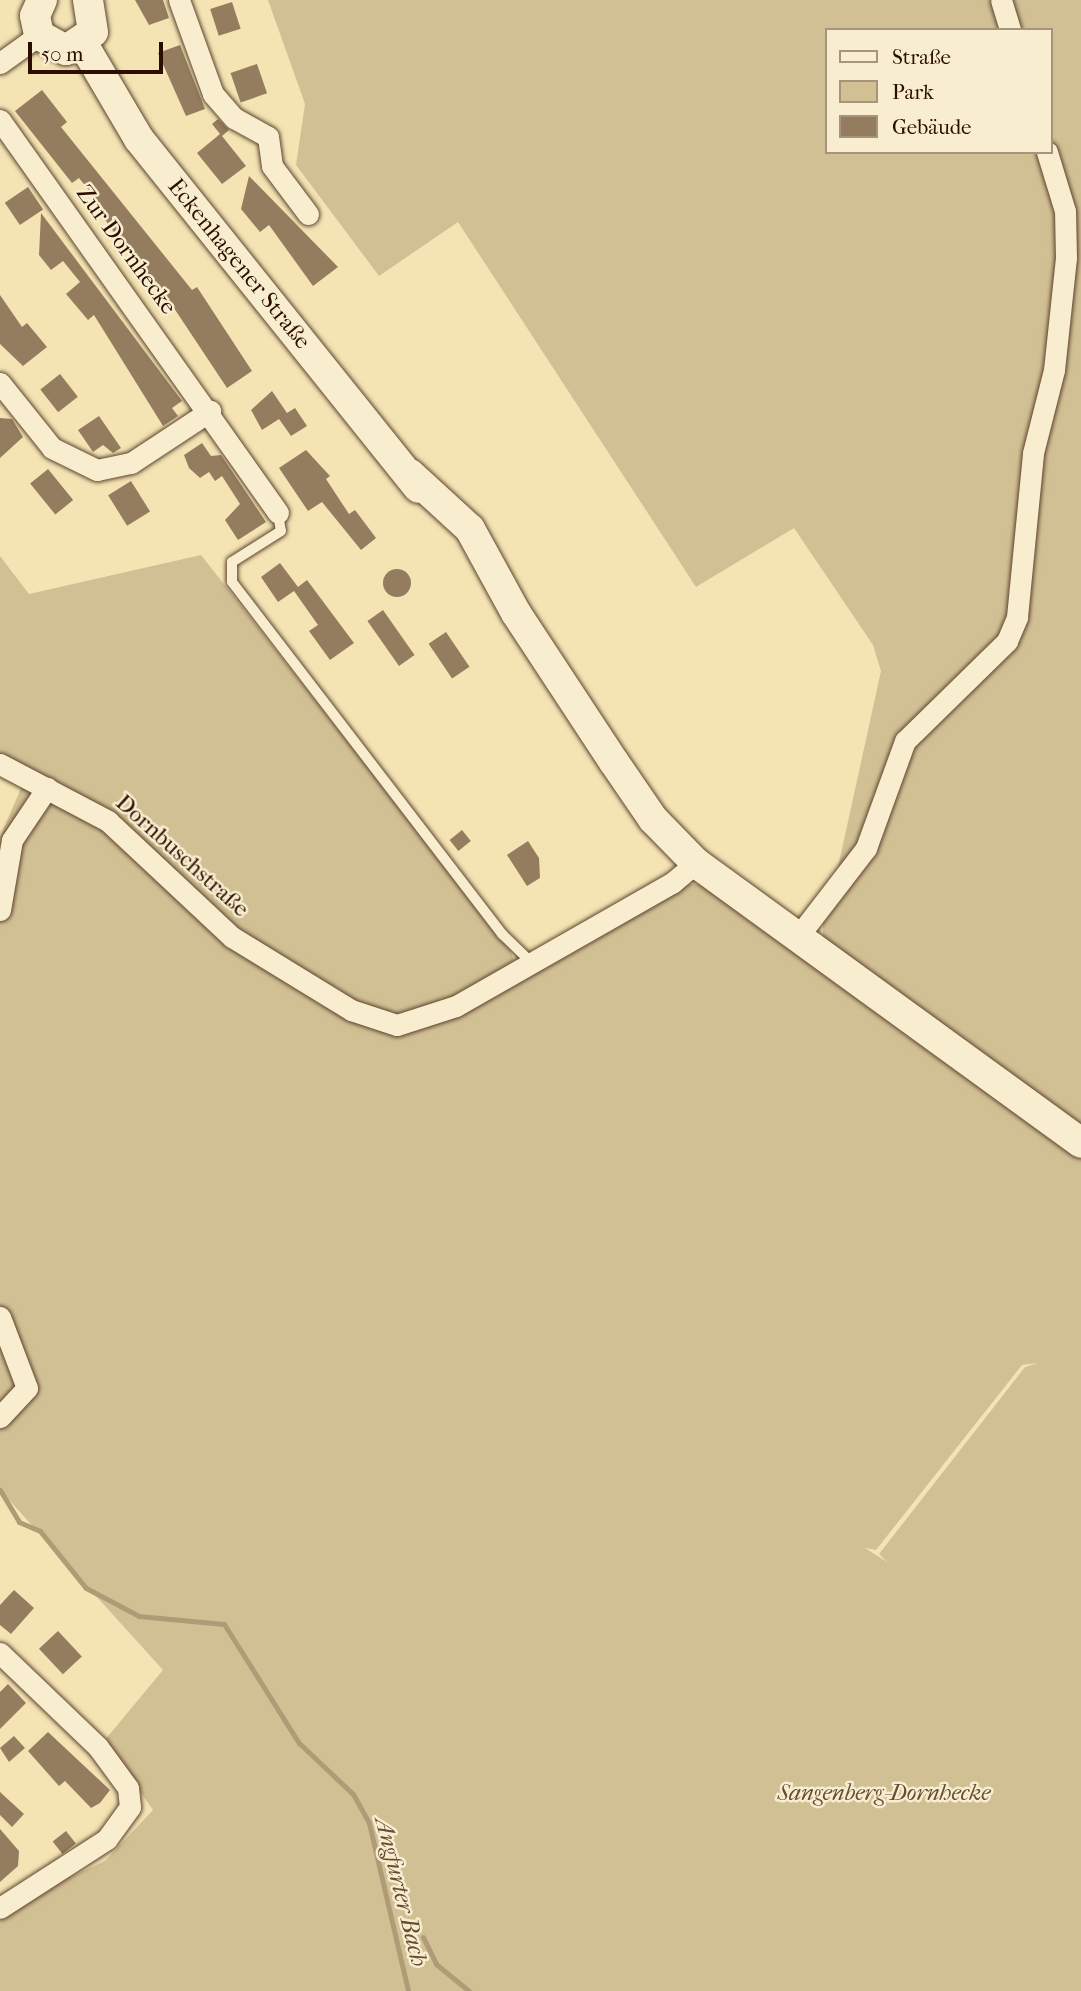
<!DOCTYPE html>
<meta charset="utf-8">
<style>
body{margin:0}
#map{position:relative;width:1081px;height:1991px;overflow:hidden;background:#f4e4b4;font-family:"IM FELL French Canon",serif}
div>[style]{position:absolute}
[style*='--x']{left:calc(var(--x)*1px);top:calc(var(--y)*1px);width:calc(var(--w)*1px);rotate:calc(var(--a)*1deg)}
.green>*{inset:0;background:#d2c095}
.stream>*{height:5px;margin:-2.5px;padding:0 2.5px;transform-origin:2.5px;border-radius:2.5px;background:#b09b77}
.building>*{inset:0;background:#947d5e;transform-origin:0 0}
.round{border-radius:50%}
.roads{filter:drop-shadow(0 0 2px #5d442d) drop-shadow(0 0 2px #5d442d)}
.service>*{height:10px;margin:-5px;padding:0 5px;transform-origin:5px;border-radius:5px;background:#f8edce}
.minor>*{height:21px;margin:-10.5px;padding:0 10.5px;transform-origin:10.5px;border-radius:10.5px;background:#f8edce}
.secondary>*{height:30px;margin:-15px;padding:0 15px;transform-origin:15px;border-radius:15px;background:#f8edce}
span{translate:-50% -50%;white-space:nowrap;text-align:center;line-height:1.15;-webkit-text-stroke:5px #f8edce;paint-order:stroke}
.street-label{font-size:23px;color:#2b0e00}
.park-label{font-size:23px;color:#654c34;font-style:italic}
.water-label{font-size:24px;color:#674d36;font-style:italic}
.legend{position:absolute;left:825px;top:28px;width:228px;height:126px;box-sizing:border-box;background:#f8edce;border:2px solid #a6947c;margin:0;padding:9px 12px;list-style:none;font-size:21px;color:#2b0e00}
.legend li{display:flex;align-items:center;gap:14px;height:35px}
.legend b{width:35px;border:2px solid #a6947c}
.scale{position:absolute;left:28px;top:42px;width:135px;height:32px;box-sizing:border-box;border:4px solid #2b0e00;border-top:0;padding-left:9px;font-size:21px;line-height:24px;white-space:nowrap;color:#2b0e00;-webkit-text-stroke:5px #f8edce;paint-order:stroke}
</style>
<div id="map">
<div class="green">
<i style="clip-path:polygon(evenodd,268px 0,1081px 0,1081px 1131px,823px 944px,823px 921px,851px 876px,838px 867px,881px 671px,873px 645px,794px 528px,696px 587px,458px 222px,379px 276px,296px 165px,305px 104px,268px 0,827px 30px,1051px 30px,1051px 152px,827px 152px,827px 30px)"></i>
<i style="clip-path:polygon(evenodd,201px 555px,509px 947px,514px 961px,411px 1029px,686px 884px,705px 885px,1081px 1152px,1081px 1991px,0 1991px,0 1909px,105px 1861px,153px 1810px,104px 1741px,163px 1670px,0 1490px,0 837px,28px 772px,0 757px,0 556px,29px 594px,201px 555px,1038px 1363px,1025px 1367px,879px 1554px,887px 1562px,865px 1548px,876px 1550px,1022px 1365px,1038px 1363px)"></i>
</div>
<div class="stream">
<i style="--x:0;--y:1490;--w:37;--a:59"></i>
<i style="--x:19;--y:1522;--w:23;--a:23"></i>
<i style="--x:40;--y:1531;--w:73;--a:51.1"></i>
<i style="--x:86;--y:1588;--w:60;--a:27.8"></i>
<i style="--x:139;--y:1616;--w:85;--a:5.4"></i>
<i style="--x:224;--y:1624;--w:141;--a:57.8"></i>
<i style="--x:299;--y:1743;--w:74;--a:43.4"></i>
<i style="--x:353;--y:1794;--w:33;--a:61"></i>
<i style="--x:369;--y:1823;--w:172;--a:76.9"></i>
<i style="--x:423;--y:1937;--w:30;--a:64"></i>
<i style="--x:436;--y:1964;--w:43;--a:39.3"></i>
</div>
<div class="building">
<i style="clip-path:polygon(135px 0,163px 0,169px 18px,149px 25px)"></i>
<i style="left:232px;top:2px;width:28px;height:23px;rotate:72deg"></i>
<i style="clip-path:polygon(180px 45px,205px 109px,186px 116px,158px 53px)"></i>
<i style="left:257px;top:64px;width:31px;height:28px;rotate:71deg"></i>
<i style="clip-path:polygon(42px 90px,67px 122px,61px 127px,192px 290px,197px 287px,252px 371px,227px 388px,156px 281px,151px 285px,134px 261px,104px 218px,108px 214px,79px 178px,72px 183px,15px 111px)"></i>
<i style="clip-path:polygon(218px 119px,229px 130px,222px 136px,246px 166px,222px 184px,197px 153px,220px 134px,212px 124px)"></i>
<i style="clip-path:polygon(249px 176px,338px 267px,313px 286px,269px 225px,260px 232px,241px 209px)"></i>
<i style="left:28px;top:187px;width:27px;height:28px;rotate:56deg"></i>
<i style="clip-path:polygon(41px 213px,182px 401px,172px 408px,178px 416px,163px 426px,94px 315px,88px 320px,66px 294px,80px 282px,63px 261px,51px 270px,39px 255px)"></i>
<i style="clip-path:polygon(0 295px,22px 327px,27px 323px,47px 347px,23px 366px,0 344px)"></i>
<i style="left:60px;top:374px;width:29px;height:25px;rotate:52deg"></i>
<i style="clip-path:polygon(272px 391px,287px 413px,295px 408px,307px 426px,291px 436px,279px 419px,262px 430px,251px 410px)"></i>
<i style="clip-path:polygon(99px 416px,121px 448px,113px 453px,103px 445px,93px 452px,78px 430px)"></i>
<i style="clip-path:polygon(0 418px,12px 419px,23px 437px,0 458px)"></i>
<i style="clip-path:polygon(202px 443px,211px 456px,221px 455px,266px 522px,238px 540px,225px 520px,240px 504px,222px 476px,215px 481px,209px 472px,200px 478px,189px 468px,184px 455px)"></i>
<i style="clip-path:polygon(306px 450px,330px 476px,326px 479px,349px 514px,355px 510px,376px 538px,361px 550px,322px 502px,308px 511px,279px 468px)"></i>
<i style="left:48px;top:469px;width:40px;height:23px;rotate:51deg"></i>
<i style="left:131px;top:481px;width:36px;height:27px;rotate:58deg"></i>
<i style="clip-path:polygon(280px 563px,298px 587px,307px 580px,354px 643px,330px 660px,309px 631px,318px 625px,294px 591px,278px 602px,261px 577px)"></i>
<i class="round" style="left:383px;top:569px;width:28px;height:28px"></i>
<i style="left:383px;top:610px;width:55px;height:19px;rotate:55deg"></i>
<i style="left:446px;top:632px;width:42px;height:21px;rotate:56deg"></i>
<i style="left:462px;top:830px;width:14px;height:16px;rotate:51deg"></i>
<i style="clip-path:polygon(528px 841px,539px 858px,540px 878px,527px 886px,507px 855px)"></i>
<i style="clip-path:polygon(14px 1590px,34px 1608px,11px 1634px,0 1625px,0 1605px)"></i>
<i style="left:58px;top:1631px;width:35px;height:26px;rotate:47deg"></i>
<i style="clip-path:polygon(8px 1684px,26px 1703px,0 1729px,0 1692px)"></i>
<i style="clip-path:polygon(48px 1732px,110px 1790px,100px 1803px,91px 1808px,65px 1781px,59px 1786px,28px 1751px)"></i>
<i style="clip-path:polygon(14px 1736px,25px 1748px,9px 1762px,0 1748px)"></i>
<i style="clip-path:polygon(0 1792px,24px 1814px,12px 1827px,0 1815px)"></i>
<i style="clip-path:polygon(0 1829px,19px 1851px,18px 1866px,0 1882px)"></i>
<i style="left:66px;top:1831px;width:16px;height:17px;rotate:52deg"></i>
</div>
<div class="roads">
<div class="service">
<i style="--x:278;--y:513;--w:18;--a:81"></i>
<i style="--x:281;--y:531;--w:58;--a:147.7"></i>
<i style="--x:232;--y:562;--w:20;--a:90"></i>
<i style="--x:232;--y:582;--w:444;--a:52.5"></i>
<i style="--x:502;--y:934;--w:40;--a:44"></i>
</div>
<div class="minor">
<i style="--x:179;--y:0;--w:100;--a:70.1"></i>
<i style="--x:213;--y:94;--w:32;--a:49"></i>
<i style="--x:234;--y:118;--w:39;--a:29"></i>
<i style="--x:268;--y:137;--w:29;--a:82"></i>
<i style="--x:272;--y:166;--w:60;--a:53.1"></i>
<i style="--x:1001;--y:0;--w:31;--a:73"></i>
<i style="--x:0;--y:63;--w:48;--a:-35.7"></i>
<i style="--x:0;--y:120;--w:481;--a:54.7"></i>
<i style="--x:0;--y:383;--w:83;--a:51.3"></i>
<i style="--x:52;--y:448;--w:50;--a:26.1"></i>
<i style="--x:97;--y:470;--w:35;--a:-12"></i>
<i style="--x:131;--y:463;--w:95;--a:-33.4"></i>
<i style="--x:0;--y:764;--w:122;--a:27.8"></i>
<i style="--x:108;--y:821;--w:170;--a:43.1"></i>
<i style="--x:232;--y:937;--w:140;--a:31.5"></i>
<i style="--x:351;--y:1010;--w:48;--a:18.1"></i>
<i style="--x:397;--y:1025;--w:62;--a:-17.9"></i>
<i style="--x:456;--y:1006;--w:249;--a:-29.7"></i>
<i style="--x:672;--y:883;--w:31;--a:-40"></i>
<i style="--x:0;--y:910;--w:71;--a:-80.3"></i>
<i style="--x:12;--y:840;--w:63;--a:-56.1"></i>
<i style="--x:796;--y:939;--w:115;--a:-52.4"></i>
<i style="--x:866;--y:848;--w:114;--a:-70"></i>
<i style="--x:905;--y:741;--w:143;--a:-44.4"></i>
<i style="--x:1007;--y:641;--w:26;--a:-67"></i>
<i style="--x:1017;--y:617;--w:165;--a:-84.4"></i>
<i style="--x:1033;--y:453;--w:86;--a:-75.8"></i>
<i style="--x:1054;--y:370;--w:113;--a:-83.9"></i>
<i style="--x:1066;--y:258;--w:47;--a:-91.2"></i>
<i style="--x:1065;--y:211;--w:62;--a:-107"></i>
<i style="--x:0;--y:1317;--w:76;--a:69.2"></i>
<i style="--x:27;--y:1388;--w:40;--a:133"></i>
<i style="--x:0;--y:1653;--w:136;--a:43.8"></i>
<i style="--x:98;--y:1747;--w:51;--a:53.8"></i>
<i style="--x:128;--y:1788;--w:19;--a:84"></i>
<i style="--x:130;--y:1807;--w:39;--a:126"></i>
<i style="--x:107;--y:1839;--w:127;--a:147.2"></i>
</div>
<div class="secondary">
<i style="--x:42;--y:0;--w:17;--a:114"></i>
<i style="--x:35;--y:16;--w:19;--a:78"></i>
<i style="--x:39;--y:35;--w:31;--a:29"></i>
<i style="--x:66;--y:50;--w:32;--a:-34"></i>
<i style="--x:93;--y:32;--w:32;--a:-99"></i>
<i style="--x:83;--y:44;--w:110;--a:59.5"></i>
<i style="--x:139;--y:139;--w:447;--a:51.3"></i>
<i style="--x:410;--y:474;--w:81;--a:42.5"></i>
<i style="--x:470;--y:529;--w:96;--a:61.3"></i>
<i style="--x:516;--y:613;--w:178;--a:56.7"></i>
<i style="--x:614;--y:762;--w:69;--a:55.6"></i>
<i style="--x:653;--y:819;--w:62;--a:45.7"></i>
<i style="--x:696;--y:863;--w:476;--a:36"></i>
</div>
</div>
<div class="street-label">
<span style="left:126px;top:250px;rotate:54deg">Zur Dornhecke</span>
<span style="left:239px;top:264px;rotate:51deg">Eckenhagener Straße</span>
<span style="left:182px;top:856px;rotate:42deg">Dornbuschstraße</span>
</div>
<div class="park-label">
<span style="left:884px;top:1793px">Sangenberg-Dornhecke</span>
</div>
<div class="water-label">
<span style="left:401px;top:1892px;rotate:76deg">Angfurter Bach</span>
</div>
<ul class="legend">
<li><b style="height:9px;background:#f8edce"></b>Straße</li>
<li><b style="height:19px;background:#d2c095"></b>Park</li>
<li><b style="height:19px;background:#947d5e"></b>Gebäude</li>
</ul>
<div class="scale">50 m</div>
</div>
